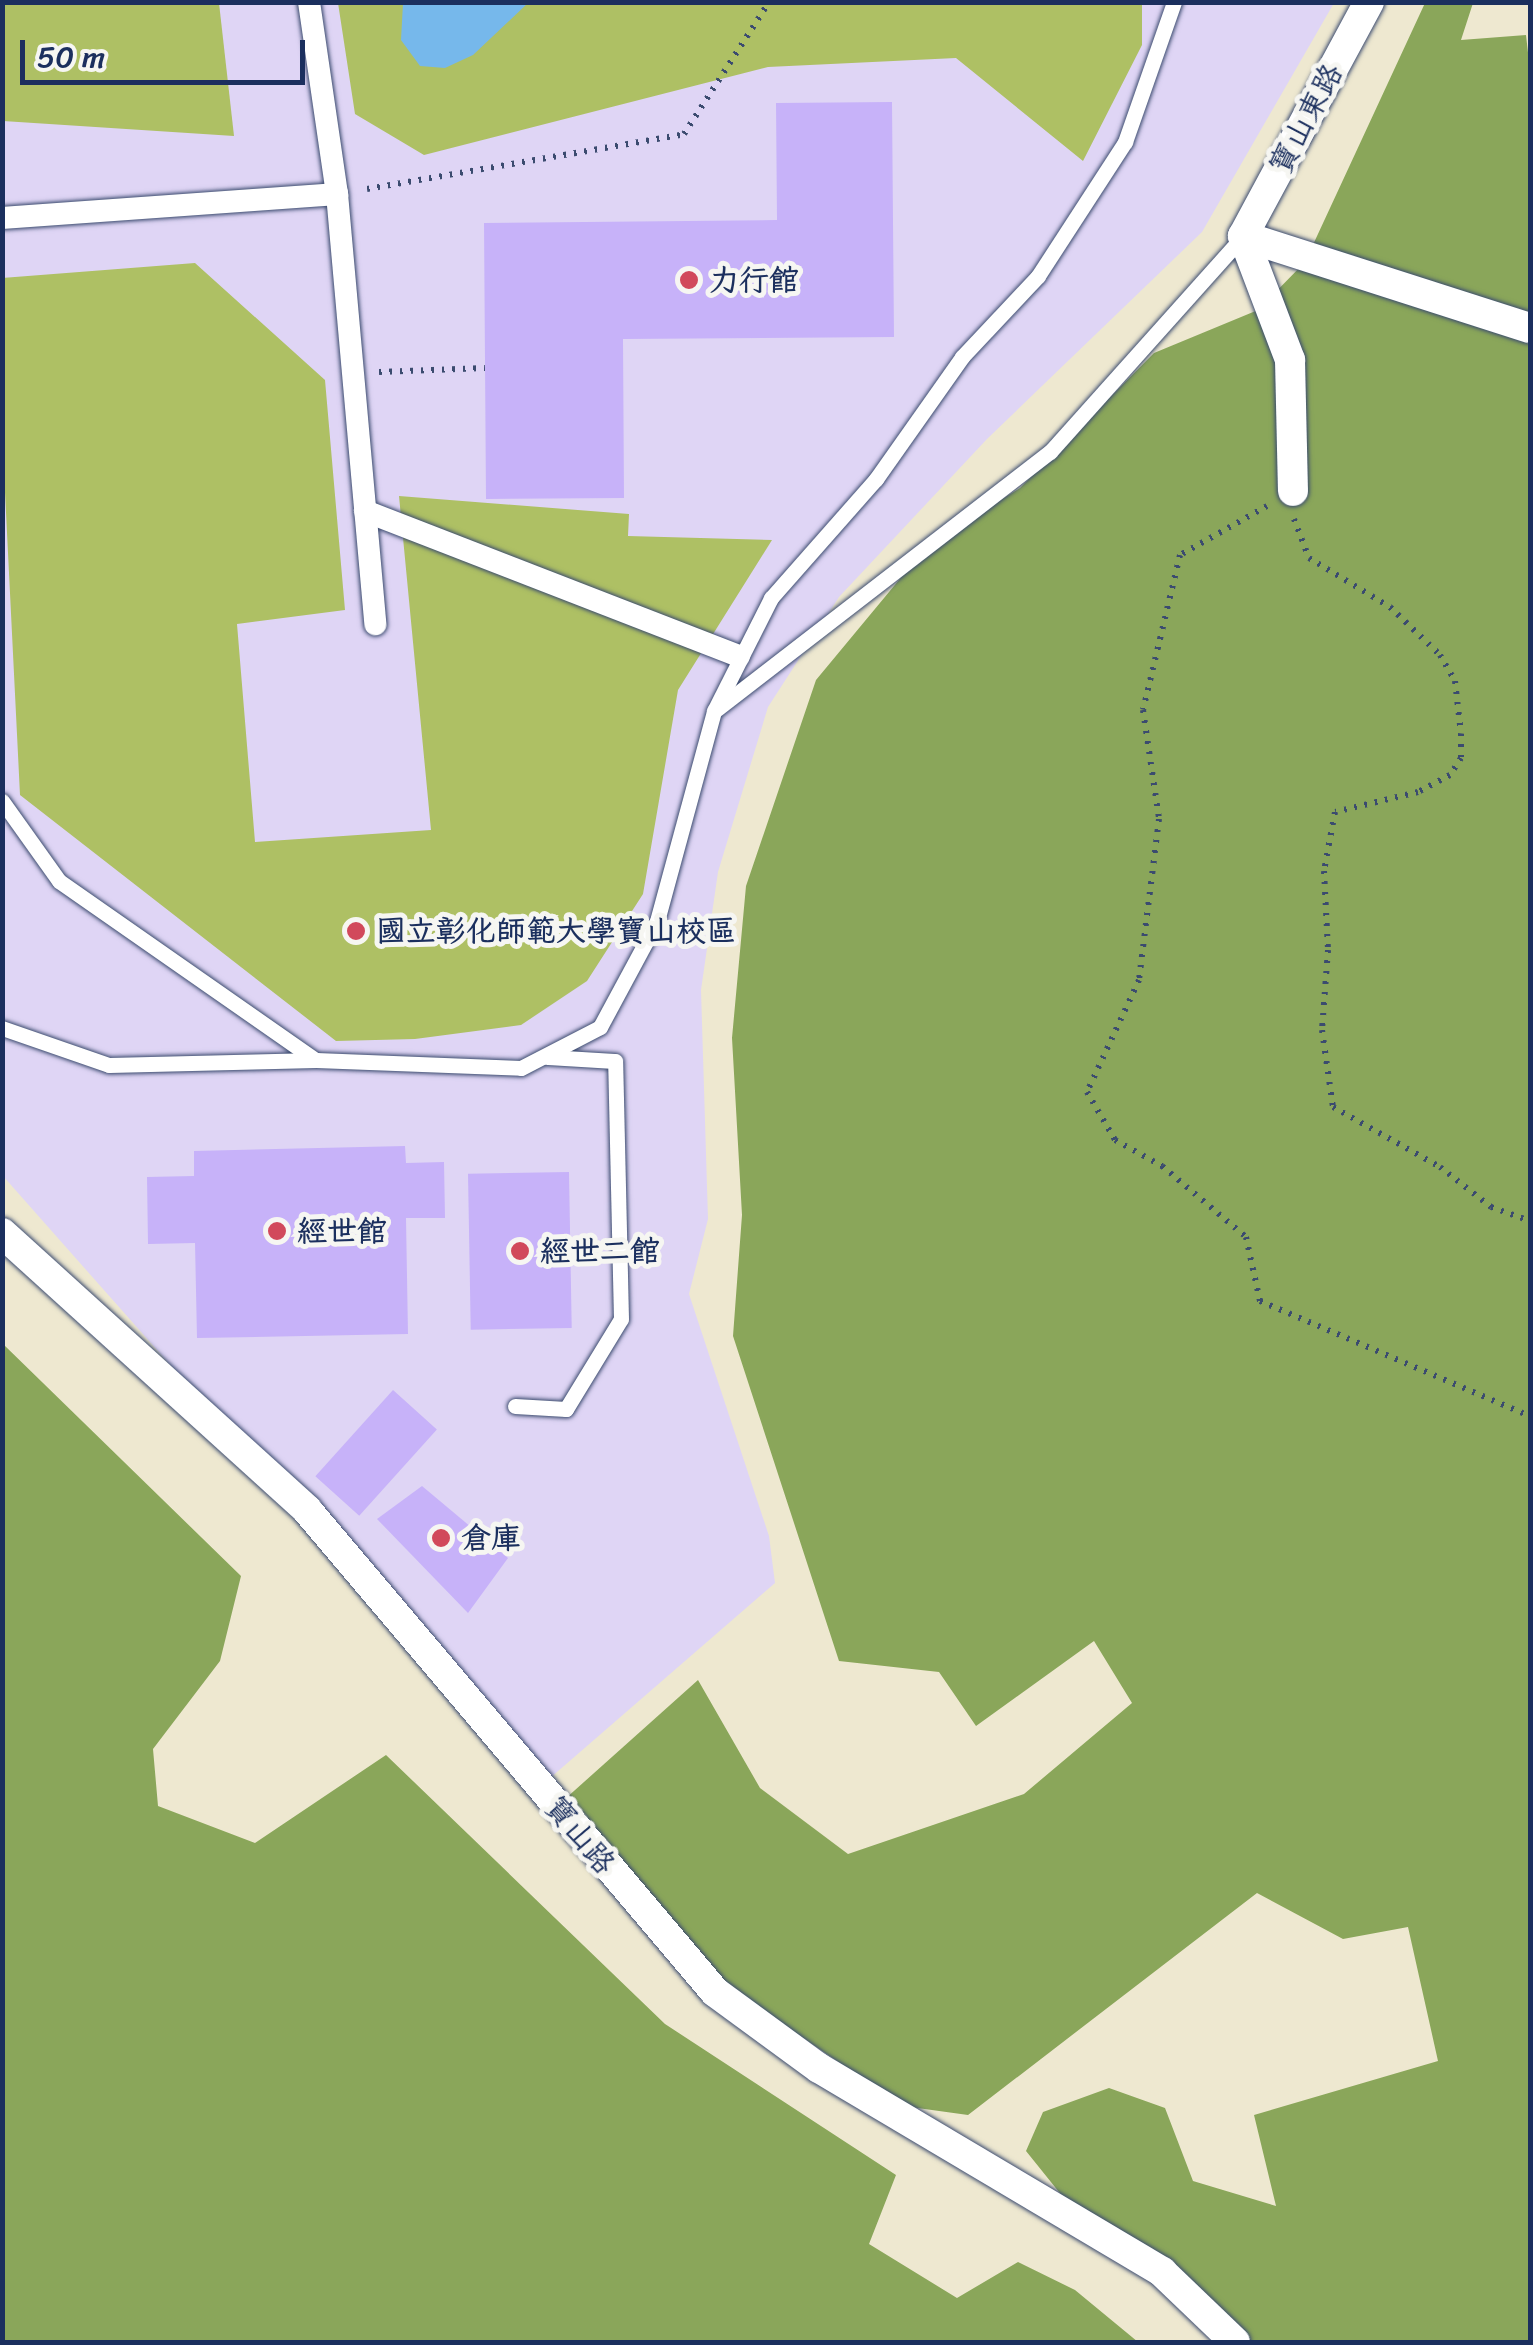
<!DOCTYPE html>
<meta charset="utf-8">
<style>
body{margin:0}
#map{position:relative;width:1533px;height:2345px;overflow:hidden;background:#eee8d0;font-family:Sriracha,"LXGW WenKai TC",sans-serif}
div>[style]{position:absolute}
[style*='--x']{left:calc(var(--x)*1px);top:calc(var(--y)*1px);width:calc(var(--w)*1px);rotate:calc(var(--a)*1deg)}
.built>*{inset:0;background:#dfd5f5}
.green>*{inset:0;background:#aec064}
.forest>*{inset:0;background:#8aa65a}
.water>*{inset:0;background:#76b8eb}
.building>*{inset:0;background:#c7b2f9;transform-origin:0 0}
.path>*{height:6px;margin-top:-3px;transform-origin:0;background:repeating-linear-gradient(90deg,#3b4b6f 0 2.5px,transparent 0 10.5px)}
.roads{filter:drop-shadow(0 0 2px #3b4b6f) drop-shadow(0 0 2px #3b4b6f)}
.service>*{height:15px;margin:-7.5px;padding:0 7.5px;transform-origin:7.5px;border-radius:7.5px;background:#fff}
.pedestrian>*{height:22px;margin:-11px;padding:0 11px;transform-origin:11px;border-radius:11px;background:#fff}
.minor>*{height:30px;margin:-15px;padding:0 15px;transform-origin:15px;border-radius:15px;background:#fff}
.dots>*{width:28px;height:28px;translate:-50% -50%;box-sizing:border-box;border:5px solid #f6f6f2;border-radius:50%}
span{translate:-50% -50%;white-space:nowrap;text-align:center;line-height:1.15;-webkit-text-stroke:10px #f6f6f2;paint-order:stroke}
.street-label{font-size:30px;color:#1b2f5e}
.poi-label{font-size:30px;color:#1b2f5e;font-weight:700}
.left{translate:0 -50%;text-align:left}
.frame{position:absolute;inset:0;border:5px solid #1b2f5e;pointer-events:none}
.scale{position:absolute;left:20px;top:40px;width:285px;height:45px;box-sizing:border-box;border:5px solid #1b2f5e;border-top:0;padding-left:12px;font-size:30px;line-height:35px;white-space:nowrap;color:#1b2f5e;-webkit-text-stroke:8px #f6f6f2;paint-order:stroke}
</style>
<div id="map">
<div class="built">
<i style="clip-path:polygon(2px 3px,1334px 3px,1202px 232px,987px 439px,839px 597px,768px 707px,718px 872px,701px 990px,708px 1219px,689px 1294px,769px 1536px,775px 1583px,542px 1785px,3px 1176px)"></i>
</div>
<div class="green">
<i style="clip-path:polygon(219px 3px,234px 136px,3px 121px,3px 3px)"></i>
<i style="clip-path:polygon(338px 3px,1142px 3px,1142px 45px,1083px 161px,956px 58px,768px 67px,424px 155px,355px 114px)"></i>
<i style="clip-path:polygon(195px 263px,325px 380px,345px 610px,237px 624px,255px 842px,431px 830px,399px 496px,629px 514px,628px 536px,772px 540px,678px 690px,643px 894px,587px 981px,521px 1025px,415px 1039px,336px 1041px,20px 795px,3px 452px,2px 278px)"></i>
</div>
<div class="forest">
<i style="clip-path:polygon(1425px 3px,1473px 3px,1461px 40px,1526px 35px,1530px 70px,1530px 2342px,1239px 2342px,1067px 2202px,1026px 2151px,1043px 2112px,1109px 2088px,1165px 2108px,1193px 2181px,1276px 2206px,1254px 2115px,1438px 2061px,1408px 1927px,1343px 1939px,1257px 1893px,968px 2115px,903px 2106px,730px 1988px,565px 1799px,698px 1680px,760px 1788px,848px 1854px,1024px 1794px,1132px 1703px,1094px 1641px,976px 1726px,939px 1672px,839px 1661px,733px 1336px,742px 1215px,732px 1038px,746px 886px,816px 680px,928px 545px,1020px 488px,1154px 353px,1258px 310px,1305px 262px)"></i>
<i style="clip-path:polygon(3px 1344px,241px 1576px,220px 1661px,153px 1749px,158px 1806px,255px 1843px,386px 1755px,665px 2024px,896px 2175px,869px 2244px,957px 2298px,1018px 2262px,1075px 2290px,1138px 2342px,3px 2342px)"></i>
</div>
<div class="water">
<i style="clip-path:polygon(403px 3px,403px 2px,528px 3px,473px 55px,445px 68px,420px 66px,401px 40px)"></i>
</div>
<div class="building">
<i style="clip-path:polygon(892px 102px,894px 337px,623px 339px,624px 498px,486px 499px,484px 223px,777px 220px,776px 103px)"></i>
<i style="clip-path:polygon(405px 1146px,406px 1163px,444px 1162px,445px 1218px,406px 1218px,408px 1334px,197px 1338px,195px 1243px,148px 1244px,147px 1177px,194px 1176px,194px 1151px)"></i>
<i style="left:569px;top:1172px;width:156px;height:101px;rotate:89deg"></i>
<i style="left:393px;top:1390px;width:59px;height:116px;rotate:42deg"></i>
<i style="clip-path:polygon(422px 1486px,508px 1558px,468px 1613px,377px 1519px)"></i>
</div>
<div class="path">
<i style="--x:367;--y:189;--w:322;--a:-9.8"></i>
<i style="--x:684;--y:134;--w:157;--a:-57.2"></i>
<i style="--x:379;--y:372;--w:106;--a:-2.2"></i>
<i style="--x:1267;--y:506;--w:100;--a:150.6"></i>
<i style="--x:1180;--y:555;--w:159;--a:103.4"></i>
<i style="--x:1143;--y:710;--w:110;--a:81.6"></i>
<i style="--x:1159;--y:819;--w:162;--a:97.1"></i>
<i style="--x:1139;--y:980;--w:123;--a:114.9"></i>
<i style="--x:1087;--y:1092;--w:56;--a:59.7"></i>
<i style="--x:1115;--y:1140;--w:54;--a:29"></i>
<i style="--x:1162;--y:1166;--w:110;--a:40.2"></i>
<i style="--x:1246;--y:1237;--w:66;--a:77.7"></i>
<i style="--x:1260;--y:1301;--w:293;--a:23.1"></i>
<i style="--x:1294;--y:519;--w:42;--a:69"></i>
<i style="--x:1309;--y:558;--w:95;--a:31.2"></i>
<i style="--x:1390;--y:607;--w:69;--a:43.8"></i>
<i style="--x:1440;--y:655;--w:30;--a:60"></i>
<i style="--x:1455;--y:681;--w:53;--a:83.5"></i>
<i style="--x:1461;--y:734;--w:24;--a:90"></i>
<i style="--x:1461;--y:758;--w:20;--a:123"></i>
<i style="--x:1450;--y:775;--w:36;--a:152"></i>
<i style="--x:1418;--y:792;--w:85;--a:166.5"></i>
<i style="--x:1335;--y:812;--w:60;--a:100.6"></i>
<i style="--x:1324;--y:871;--w:79;--a:87.1"></i>
<i style="--x:1328;--y:950;--w:80;--a:94.3"></i>
<i style="--x:1322;--y:1030;--w:78;--a:81.9"></i>
<i style="--x:1333;--y:1107;--w:123;--a:29.3"></i>
<i style="--x:1440;--y:1167;--w:65;--a:38.1"></i>
<i style="--x:1491;--y:1207;--w:41;--a:19.7"></i>
</div>
<div class="roads">
<div class="service">
<i style="--x:717;--y:709;--w:421;--a:-37.7"></i>
<i style="--x:1050;--y:452;--w:290;--a:-48.2"></i>
<i style="--x:2;--y:801;--w:98;--a:54.5"></i>
<i style="--x:59;--y:881;--w:313;--a:34.9"></i>
<i style="--x:316;--y:1060;--w:205;--a:2.2"></i>
<i style="--x:521;--y:1068;--w:89;--a:-27.4"></i>
<i style="--x:600;--y:1027;--w:120;--a:-61.7"></i>
<i style="--x:657;--y:921;--w:218;--a:-74.8"></i>
<i style="--x:714;--y:711;--w:127;--a:-63.2"></i>
<i style="--x:771;--y:598;--w:159;--a:-48.6"></i>
<i style="--x:876;--y:479;--w:149;--a:-54.8"></i>
<i style="--x:962;--y:357;--w:111;--a:-46.8"></i>
<i style="--x:1038;--y:276;--w:160;--a:-57"></i>
<i style="--x:1125;--y:142;--w:148;--a:-70.7"></i>
<i style="--x:2;--y:1028;--w:113;--a:19.1"></i>
<i style="--x:109;--y:1065;--w:207;--a:-1.4"></i>
<i style="--x:515;--y:1406;--w:51;--a:3.4"></i>
<i style="--x:566;--y:1409;--w:105;--a:-58.6"></i>
<i style="--x:621;--y:1319;--w:258;--a:-91.3"></i>
<i style="--x:615;--y:1061;--w:68;--a:-176.6"></i>
</div>
<div class="pedestrian">
<i style="--x:337;--y:194;--w:432;--a:84.9"></i>
<i style="--x:2;--y:218;--w:336;--a:-4.1"></i>
<i style="--x:337;--y:194;--w:194;--a:-98.3"></i>
<i style="--x:365;--y:511;--w:401;--a:21.2"></i>
</div>
<div class="minor">
<i style="--x:1243;--y:236;--w:301;--a:17.8"></i>
<i style="--x:1243;--y:236;--w:266;--a:-61.7"></i>
<i style="--x:1243;--y:236;--w:133;--a:69.2"></i>
<i style="--x:1290;--y:360;--w:131;--a:88.7"></i>
<i style="--x:2;--y:1233;--w:412;--a:42.2"></i>
<i style="--x:307;--y:1510;--w:631;--a:49.75"></i>
<i style="--x:715;--y:1992;--w:129;--a:36.2"></i>
<i style="--x:819;--y:2068;--w:399;--a:30.7"></i>
<i style="--x:1162;--y:2272;--w:101;--a:43.8"></i>
</div>
</div>
<div class="dots">
<i style="left:689px;top:280px;background:#d1495b"></i>
<i style="left:356px;top:931px;background:#d1495b"></i>
<i style="left:277px;top:1231px;background:#d1495b"></i>
<i style="left:520px;top:1251px;background:#d1495b"></i>
<i style="left:441px;top:1538px;background:#d1495b"></i>
</div>
<div class="street-label">
<span style="left:1306px;top:119px;rotate:-62deg">寶山東路</span>
<span style="left:580px;top:1835px;rotate:50deg">寶山路</span>
</div>
<div class="poi-label">
<span class="left" style="left:709px;top:280px">力行館</span>
<span class="left" style="left:376px;top:931px">國立彰化師範大學寶山校區</span>
<span class="left" style="left:297px;top:1231px">經世館</span>
<span class="left" style="left:540px;top:1251px">經世二館</span>
<span class="left" style="left:461px;top:1538px">倉庫</span>
</div>
<div class="frame"></div>
<div class="scale">50 m</div>
</div>
